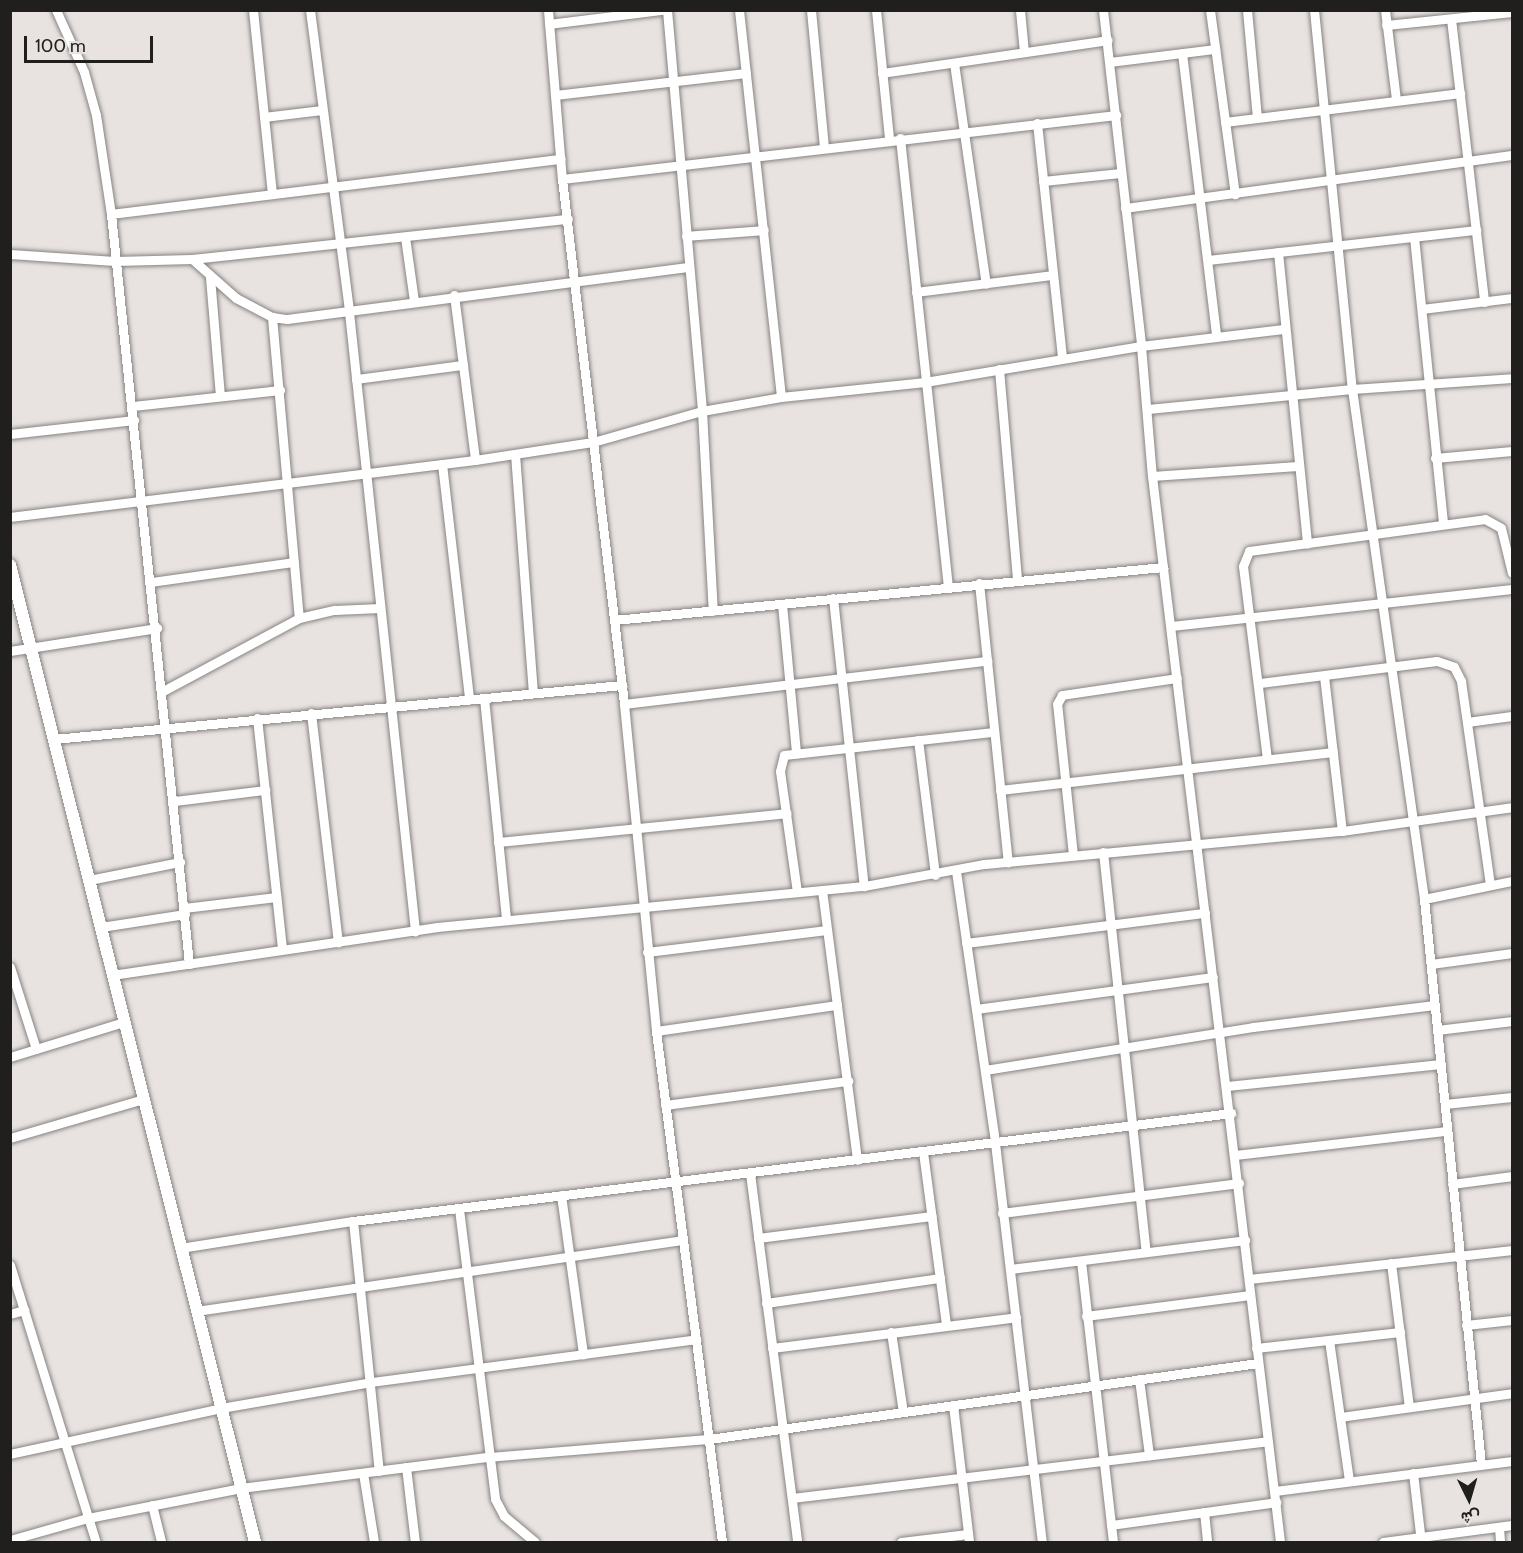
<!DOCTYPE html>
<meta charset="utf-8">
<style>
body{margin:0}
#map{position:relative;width:1523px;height:1553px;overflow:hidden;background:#e8e3e1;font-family:Cabin,Vazirmatn,sans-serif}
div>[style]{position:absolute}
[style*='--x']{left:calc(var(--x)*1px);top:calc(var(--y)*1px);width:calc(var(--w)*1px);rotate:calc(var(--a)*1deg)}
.roads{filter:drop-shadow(0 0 2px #878381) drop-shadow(0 0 2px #878381)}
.street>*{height:9px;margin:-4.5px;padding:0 4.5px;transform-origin:4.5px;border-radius:4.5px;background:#fff}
.secondary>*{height:12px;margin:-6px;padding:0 6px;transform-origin:6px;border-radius:6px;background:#fff}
span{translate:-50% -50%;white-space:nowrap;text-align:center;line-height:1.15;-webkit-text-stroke:6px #e8e3e1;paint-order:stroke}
.frame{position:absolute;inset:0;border:12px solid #201f1e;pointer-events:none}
.north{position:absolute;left:1439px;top:1469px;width:60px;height:60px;-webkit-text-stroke:4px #e8e3e1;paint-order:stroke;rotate:175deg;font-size:16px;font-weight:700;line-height:24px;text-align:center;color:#201f1e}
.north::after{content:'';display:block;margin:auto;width:21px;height:27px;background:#201f1e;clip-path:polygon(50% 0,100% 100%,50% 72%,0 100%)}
.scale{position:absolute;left:24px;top:36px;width:129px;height:27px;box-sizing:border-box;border:3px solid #201f1e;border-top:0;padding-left:8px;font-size:18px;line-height:21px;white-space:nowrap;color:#201f1e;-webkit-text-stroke:4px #e8e3e1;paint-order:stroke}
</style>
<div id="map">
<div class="roads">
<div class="street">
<i style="--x:56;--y:10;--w:68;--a:65.7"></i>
<i style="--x:84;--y:72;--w:45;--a:74.4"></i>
<i style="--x:96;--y:115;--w:100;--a:81.4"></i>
<i style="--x:111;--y:214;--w:754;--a:84.06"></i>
<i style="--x:253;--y:10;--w:185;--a:84.1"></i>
<i style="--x:310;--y:10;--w:305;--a:82.6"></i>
<i style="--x:349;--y:312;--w:623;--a:83.91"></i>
<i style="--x:548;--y:10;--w:170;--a:85.3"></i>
<i style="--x:562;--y:179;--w:529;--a:83.26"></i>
<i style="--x:624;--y:704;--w:329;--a:84.4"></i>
<i style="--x:656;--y:1031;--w:515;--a:82.64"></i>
<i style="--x:667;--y:10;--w:403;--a:85"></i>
<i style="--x:702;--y:411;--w:200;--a:86.9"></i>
<i style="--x:739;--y:10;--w:389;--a:83.8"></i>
<i style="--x:811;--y:10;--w:138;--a:84.6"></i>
<i style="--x:876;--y:10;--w:130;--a:84.2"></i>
<i style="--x:1020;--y:10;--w:42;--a:84.6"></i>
<i style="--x:1103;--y:10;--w:338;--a:83.5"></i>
<i style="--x:1141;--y:346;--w:130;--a:85.2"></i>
<i style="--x:1152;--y:476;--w:1074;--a:83.15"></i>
<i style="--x:1210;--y:10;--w:186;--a:82.3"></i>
<i style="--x:1247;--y:10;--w:107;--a:84.7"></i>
<i style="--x:1314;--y:10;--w:381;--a:84.3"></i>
<i style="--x:1352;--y:389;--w:515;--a:81.96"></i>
<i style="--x:1424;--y:899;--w:568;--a:84.24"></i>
<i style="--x:1385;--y:10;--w:91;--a:83"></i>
<i style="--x:1451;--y:19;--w:285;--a:83.3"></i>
<i style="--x:549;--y:24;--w:114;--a:-7.1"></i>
<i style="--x:1386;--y:25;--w:127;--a:-5.9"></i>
<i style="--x:1182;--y:53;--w:285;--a:83.1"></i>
<i style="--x:1110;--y:62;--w:106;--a:-7.1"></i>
<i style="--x:954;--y:63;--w:223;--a:81.8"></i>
<i style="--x:882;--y:73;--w:228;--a:-8.3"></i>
<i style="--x:555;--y:95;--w:192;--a:-6.6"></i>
<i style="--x:264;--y:117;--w:58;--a:-6.9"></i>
<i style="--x:1225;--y:122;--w:237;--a:-7"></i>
<i style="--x:1037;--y:123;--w:236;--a:83.9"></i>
<i style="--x:900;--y:138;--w:451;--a:83.9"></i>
<i style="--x:562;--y:179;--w:558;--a:-6.59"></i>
<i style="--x:1043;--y:181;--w:78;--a:-5.9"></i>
<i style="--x:1125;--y:208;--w:391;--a:-7.8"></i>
<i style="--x:111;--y:214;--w:453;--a:-7"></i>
<i style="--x:686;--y:236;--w:78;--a:-4.4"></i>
<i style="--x:405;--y:237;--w:65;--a:82"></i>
<i style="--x:1414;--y:237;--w:288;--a:84.2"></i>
<i style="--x:1278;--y:252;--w:293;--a:84.3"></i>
<i style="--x:10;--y:254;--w:105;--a:3.8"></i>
<i style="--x:115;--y:261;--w:77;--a:-1.5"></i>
<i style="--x:192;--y:259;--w:378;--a:-6.1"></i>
<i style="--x:192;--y:259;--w:59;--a:41.6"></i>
<i style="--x:236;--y:298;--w:41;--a:27.8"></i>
<i style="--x:272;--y:317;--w:15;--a:8"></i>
<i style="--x:287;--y:319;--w:404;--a:-7.4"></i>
<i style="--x:1208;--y:260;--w:270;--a:-6.4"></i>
<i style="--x:210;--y:277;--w:119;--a:85.2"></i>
<i style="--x:916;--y:292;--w:138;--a:-7.1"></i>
<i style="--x:454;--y:295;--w:166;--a:82.7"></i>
<i style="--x:1422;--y:309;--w:91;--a:-7"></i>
<i style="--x:272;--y:317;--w:302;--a:84.9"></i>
<i style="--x:999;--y:369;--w:212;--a:85.1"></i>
<i style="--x:356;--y:379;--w:108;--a:-7.5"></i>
<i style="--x:133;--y:406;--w:148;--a:-6.2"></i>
<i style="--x:1148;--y:409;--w:205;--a:-5.6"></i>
<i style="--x:1352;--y:389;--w:160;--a:-3.9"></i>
<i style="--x:10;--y:434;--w:125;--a:-6.4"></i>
<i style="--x:515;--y:454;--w:240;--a:85.7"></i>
<i style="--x:1435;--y:458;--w:77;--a:-5.2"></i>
<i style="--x:442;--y:464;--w:237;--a:83.4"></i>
<i style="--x:1152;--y:476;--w:146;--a:-3.9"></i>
<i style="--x:10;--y:517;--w:468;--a:-7"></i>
<i style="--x:475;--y:460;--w:119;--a:-8.7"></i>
<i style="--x:593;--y:442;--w:113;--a:-15.9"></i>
<i style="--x:702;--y:411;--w:80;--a:-10"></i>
<i style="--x:781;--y:397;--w:145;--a:-5.9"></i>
<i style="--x:925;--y:382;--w:219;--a:-9.5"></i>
<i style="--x:1141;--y:346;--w:143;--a:-6.8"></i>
<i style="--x:151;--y:582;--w:144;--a:-8"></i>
<i style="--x:979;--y:583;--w:281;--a:84.1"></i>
<i style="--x:833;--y:598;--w:290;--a:83.9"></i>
<i style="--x:782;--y:604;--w:150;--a:84.6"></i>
<i style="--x:614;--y:620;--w:552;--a:-5.51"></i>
<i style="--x:1171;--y:626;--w:343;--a:-6.2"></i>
<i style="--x:10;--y:651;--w:149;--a:-8.9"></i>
<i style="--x:1324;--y:676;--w:156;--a:83.4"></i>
<i style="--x:1260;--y:683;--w:178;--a:-7.1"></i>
<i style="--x:1437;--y:661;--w:18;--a:19"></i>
<i style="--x:1454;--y:667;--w:16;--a:63"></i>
<i style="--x:1461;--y:681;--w:206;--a:81.9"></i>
<i style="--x:163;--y:691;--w:154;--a:-28.2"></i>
<i style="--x:299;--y:618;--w:37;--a:-13"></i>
<i style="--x:335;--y:610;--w:45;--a:-2.5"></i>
<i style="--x:484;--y:698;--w:223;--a:84.3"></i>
<i style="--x:624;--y:704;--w:366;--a:-6.8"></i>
<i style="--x:311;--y:713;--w:231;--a:83.3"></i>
<i style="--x:257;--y:718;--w:232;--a:83.8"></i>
<i style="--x:1467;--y:722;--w:45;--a:-7.6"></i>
<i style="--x:54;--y:739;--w:571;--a:-5.43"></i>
<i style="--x:918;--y:740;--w:136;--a:82.8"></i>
<i style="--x:1267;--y:759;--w:194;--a:-97.1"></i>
<i style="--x:1243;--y:566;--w:16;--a:-68"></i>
<i style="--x:1249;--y:551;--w:238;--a:-7.7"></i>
<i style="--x:1485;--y:519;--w:18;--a:29"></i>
<i style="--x:1501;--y:528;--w:46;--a:76.3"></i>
<i style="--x:1000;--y:790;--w:335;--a:-6.5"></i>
<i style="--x:175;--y:801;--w:91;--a:-7"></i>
<i style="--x:498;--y:842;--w:290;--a:-5.7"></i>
<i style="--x:1103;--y:852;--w:402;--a:83.9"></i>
<i style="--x:1073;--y:855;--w:152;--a:-96"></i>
<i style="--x:1057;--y:704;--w:10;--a:-61"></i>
<i style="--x:1062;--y:695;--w:116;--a:-8.4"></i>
<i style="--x:956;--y:871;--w:275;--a:81.8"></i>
<i style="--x:995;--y:1143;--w:402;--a:83.3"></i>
<i style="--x:89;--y:880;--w:93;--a:-11.2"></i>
<i style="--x:822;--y:890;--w:272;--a:82.6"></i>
<i style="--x:797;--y:892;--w:122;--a:-98"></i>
<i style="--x:780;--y:771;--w:16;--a:-76"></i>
<i style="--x:784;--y:755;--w:211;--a:-6.3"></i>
<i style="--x:1424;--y:899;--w:90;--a:-11.6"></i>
<i style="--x:184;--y:908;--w:93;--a:-6.8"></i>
<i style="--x:101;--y:927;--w:85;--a:-8.8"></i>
<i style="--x:966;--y:943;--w:241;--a:-7.2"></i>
<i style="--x:647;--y:952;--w:181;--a:-7"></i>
<i style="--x:1431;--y:964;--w:82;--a:-7.7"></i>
<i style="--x:10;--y:967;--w:86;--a:72.4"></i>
<i style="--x:112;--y:975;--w:329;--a:-8.4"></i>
<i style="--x:437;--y:927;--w:429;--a:-5.5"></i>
<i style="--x:864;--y:886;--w:122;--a:-10.4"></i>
<i style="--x:984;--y:864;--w:360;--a:-5.3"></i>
<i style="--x:1342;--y:831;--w:172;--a:-8"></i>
<i style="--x:976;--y:1009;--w:239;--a:-7.7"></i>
<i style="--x:1437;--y:1030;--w:76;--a:-6.8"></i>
<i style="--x:656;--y:1031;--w:183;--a:-8.2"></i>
<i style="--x:10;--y:1057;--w:119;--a:-17.1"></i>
<i style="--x:985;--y:1070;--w:271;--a:-9.1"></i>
<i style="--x:1253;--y:1027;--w:183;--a:-6.9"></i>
<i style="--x:1227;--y:1086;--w:215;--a:-5.9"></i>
<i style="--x:1445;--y:1104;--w:67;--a:-6"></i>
<i style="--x:665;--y:1105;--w:185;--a:-7.5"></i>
<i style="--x:10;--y:1138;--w:139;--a:-16.3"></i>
<i style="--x:923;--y:1152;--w:175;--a:82.4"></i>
<i style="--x:1235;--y:1155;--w:213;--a:-6.5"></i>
<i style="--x:750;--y:1173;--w:372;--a:82.7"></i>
<i style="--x:1452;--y:1184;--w:61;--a:-7.6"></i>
<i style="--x:561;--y:1195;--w:161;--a:82.1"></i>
<i style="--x:459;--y:1209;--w:292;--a:82.9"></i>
<i style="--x:495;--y:1499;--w:19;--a:62"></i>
<i style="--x:504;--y:1516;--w:40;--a:40"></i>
<i style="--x:1002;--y:1213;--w:239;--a:-7.2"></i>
<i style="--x:353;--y:1221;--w:251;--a:84.1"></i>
<i style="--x:758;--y:1238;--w:175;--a:-7.2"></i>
<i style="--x:180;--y:1248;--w:175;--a:-8.9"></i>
<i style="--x:353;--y:1221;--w:885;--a:-7.01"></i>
<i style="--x:1081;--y:1261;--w:283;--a:83.5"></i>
<i style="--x:1391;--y:1263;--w:145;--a:82.9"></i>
<i style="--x:10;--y:1265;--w:290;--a:72.8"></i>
<i style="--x:1010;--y:1269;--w:237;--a:-7"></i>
<i style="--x:1249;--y:1279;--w:265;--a:-6.3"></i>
<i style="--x:766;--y:1303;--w:176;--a:-8.2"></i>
<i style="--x:196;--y:1311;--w:491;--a:-8.3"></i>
<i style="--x:10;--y:1314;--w:15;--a:-16"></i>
<i style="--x:1086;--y:1316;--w:165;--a:-7.3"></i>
<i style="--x:1466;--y:1325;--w:46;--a:-6.2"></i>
<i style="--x:891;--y:1332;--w:81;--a:81.5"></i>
<i style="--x:1329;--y:1340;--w:142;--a:81.9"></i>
<i style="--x:772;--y:1348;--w:246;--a:-7.2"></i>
<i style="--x:1256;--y:1348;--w:145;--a:-6.3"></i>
<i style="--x:1139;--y:1379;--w:77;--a:82.5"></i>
<i style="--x:953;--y:1405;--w:138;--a:83.3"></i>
<i style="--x:1340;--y:1417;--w:174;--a:-7.9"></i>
<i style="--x:10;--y:1454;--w:216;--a:-12.3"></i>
<i style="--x:221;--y:1408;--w:152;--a:-9.8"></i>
<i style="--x:371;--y:1382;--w:328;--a:-7.5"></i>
<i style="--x:406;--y:1467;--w:76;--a:83.2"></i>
<i style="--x:363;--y:1473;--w:70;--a:80.9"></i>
<i style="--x:1413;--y:1473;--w:69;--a:83.4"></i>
<i style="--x:1275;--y:1491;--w:239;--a:-7.2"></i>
<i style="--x:792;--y:1498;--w:479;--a:-6.8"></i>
<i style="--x:152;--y:1505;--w:38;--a:76"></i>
<i style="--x:1204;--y:1512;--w:30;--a:84"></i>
<i style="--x:1111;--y:1525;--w:167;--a:-7.9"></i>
<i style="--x:1499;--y:1527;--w:15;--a:86"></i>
<i style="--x:10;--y:1540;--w:81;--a:-15.8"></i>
<i style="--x:88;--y:1518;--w:156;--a:-11.1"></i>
<i style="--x:241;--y:1488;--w:249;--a:-7.2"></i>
<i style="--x:488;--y:1457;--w:222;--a:-4.7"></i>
<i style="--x:709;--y:1439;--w:554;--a:-7.88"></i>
<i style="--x:901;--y:1542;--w:67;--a:-6.8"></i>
<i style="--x:1383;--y:1542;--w:130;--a:-7.5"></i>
</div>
<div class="secondary">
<i style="--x:10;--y:565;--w:1007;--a:75.92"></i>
</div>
</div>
<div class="frame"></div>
<div class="north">ش</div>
<div class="scale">100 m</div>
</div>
